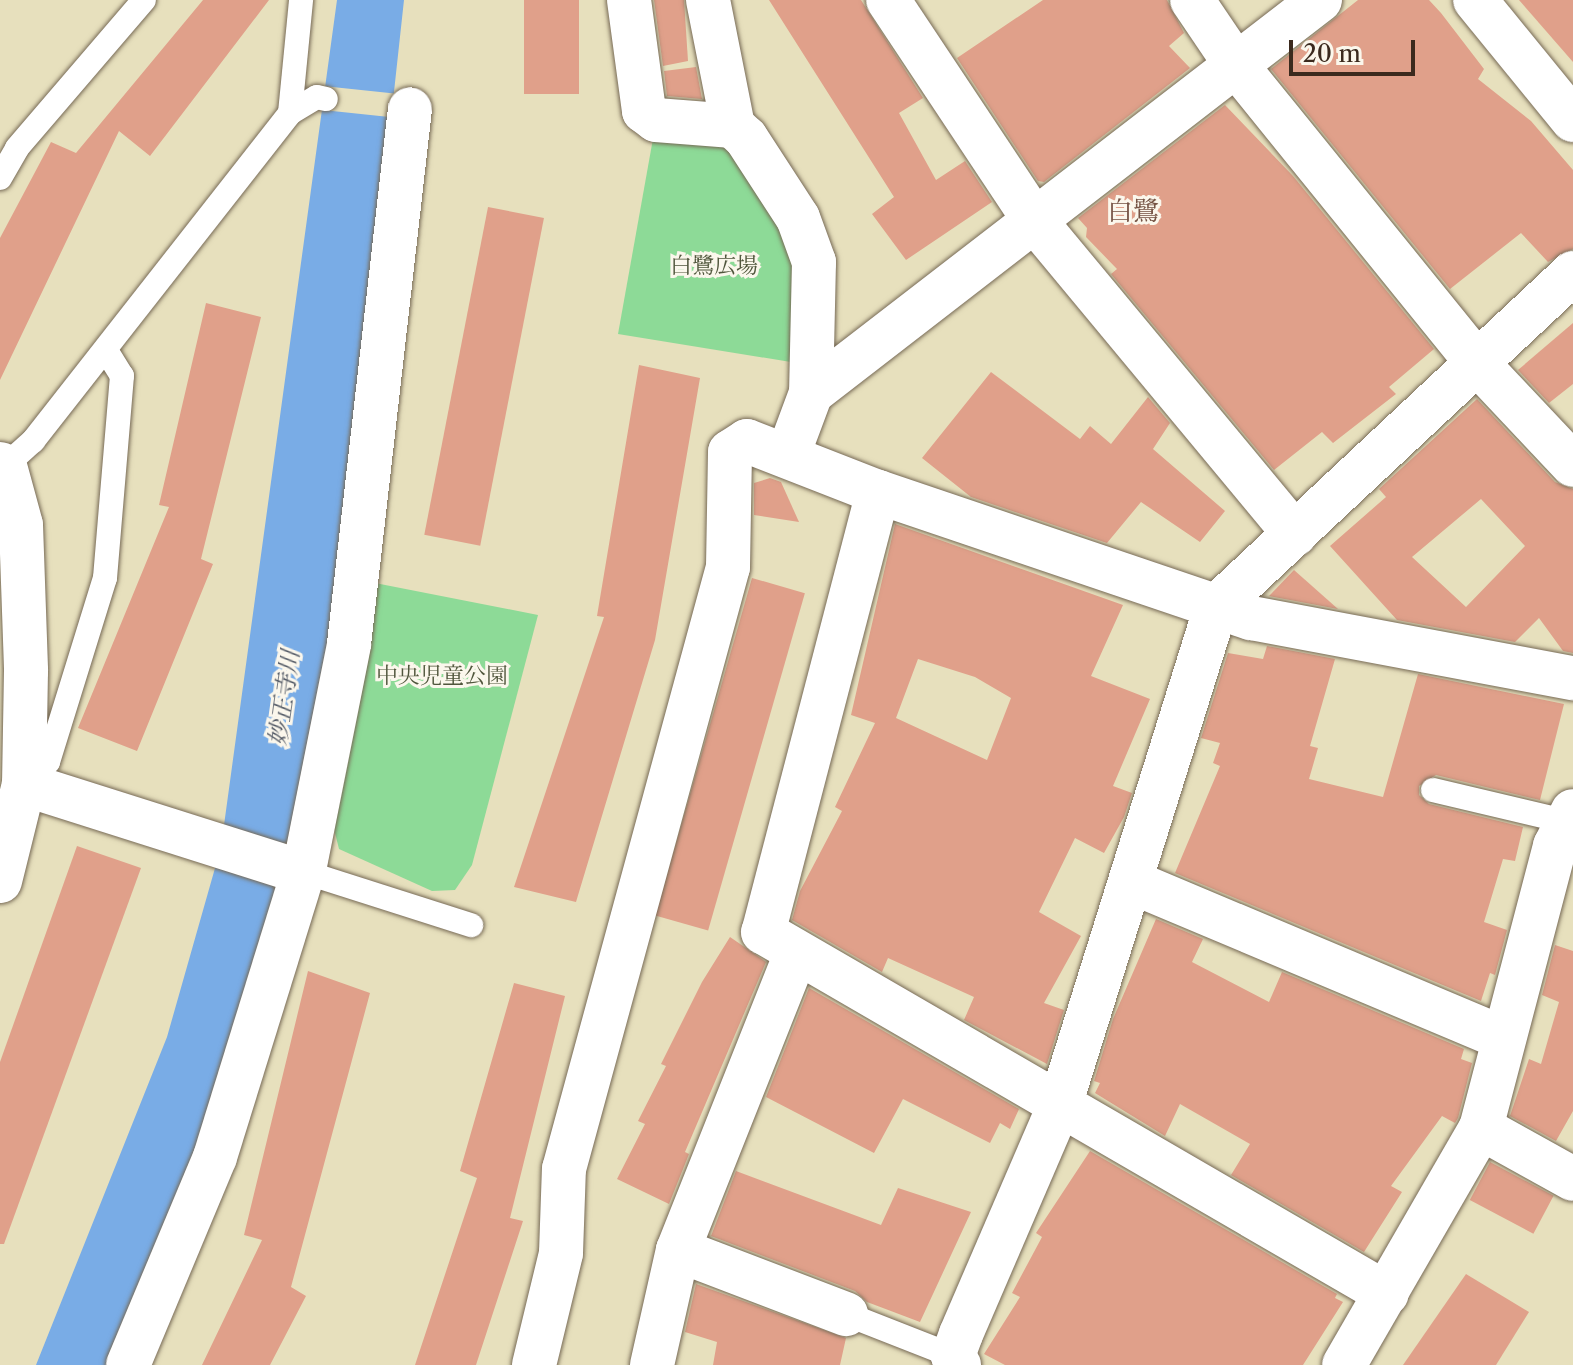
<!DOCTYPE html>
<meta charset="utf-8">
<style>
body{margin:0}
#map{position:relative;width:1573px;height:1365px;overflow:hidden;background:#e7e0bd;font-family:"Libre Caslon Text","Noto Serif JP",serif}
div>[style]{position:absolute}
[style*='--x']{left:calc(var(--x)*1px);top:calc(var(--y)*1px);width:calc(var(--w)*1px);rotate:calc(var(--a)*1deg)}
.green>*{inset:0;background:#8dda97}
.water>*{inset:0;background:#79ace6}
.pier>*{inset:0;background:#e7e0bd;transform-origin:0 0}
.building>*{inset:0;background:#e0a08a;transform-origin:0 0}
.roads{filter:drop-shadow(0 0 2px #776a56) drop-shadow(0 0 2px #776a56)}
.service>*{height:24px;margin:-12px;padding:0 12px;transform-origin:12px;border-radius:12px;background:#fff}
.minor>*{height:44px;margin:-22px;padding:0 22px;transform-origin:22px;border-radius:22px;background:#fff}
.secondary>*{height:44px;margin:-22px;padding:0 22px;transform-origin:22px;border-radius:22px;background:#fff}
span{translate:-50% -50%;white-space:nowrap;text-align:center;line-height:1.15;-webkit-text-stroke:6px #fbf7ec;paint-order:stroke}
.park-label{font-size:22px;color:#50563c}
.water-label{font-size:24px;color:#515864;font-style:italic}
.quarter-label{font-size:26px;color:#755344}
.scale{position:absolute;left:1289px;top:40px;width:126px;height:36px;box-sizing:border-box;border:4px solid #3b2a1e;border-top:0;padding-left:10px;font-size:24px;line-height:28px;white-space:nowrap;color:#3b2a1e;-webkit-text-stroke:6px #fbf7ec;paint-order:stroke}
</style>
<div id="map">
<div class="green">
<i style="clip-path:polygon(654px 133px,728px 138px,795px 241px,803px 364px,618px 334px)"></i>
<i style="clip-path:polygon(375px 583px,538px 615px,472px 865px,455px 890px,432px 891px,339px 849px,334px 829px)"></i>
</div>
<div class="water">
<i style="clip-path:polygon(337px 0,404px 0,344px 551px,298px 818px,192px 1164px,108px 1365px,36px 1365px,167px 1037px,221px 847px)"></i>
</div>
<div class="pier">
<i style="left:323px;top:86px;width:74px;height:24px;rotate:6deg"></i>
</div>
<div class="building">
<i style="clip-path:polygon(203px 0,269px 0,150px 156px,119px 131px,0 380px,0 238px,51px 142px,76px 153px)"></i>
<i style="left:524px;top:0;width:55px;height:94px"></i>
<i style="clip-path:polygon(654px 0,684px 0,688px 61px,663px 66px)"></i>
<i style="clip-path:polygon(769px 0,861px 0,923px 98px,899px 113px,936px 180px,965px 161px,992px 202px,906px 260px,872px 214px,894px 197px)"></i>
<i style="clip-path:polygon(1043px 0,1167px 0,1184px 33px,1169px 46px,1190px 68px,1044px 182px,1038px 181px,957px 58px)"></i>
<i style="clip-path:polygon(1358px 0,1429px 0,1441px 13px,1484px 69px,1478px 79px,1531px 121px,1573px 170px,1573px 249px,1548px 262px,1521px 233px,1450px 289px,1271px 69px)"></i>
<i style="clip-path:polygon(1519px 0,1573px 0,1573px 62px)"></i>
<i style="clip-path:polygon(696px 67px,702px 99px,667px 96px,664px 71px)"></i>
<i style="clip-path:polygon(1225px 105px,1293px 176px,1434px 349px,1389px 387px,1396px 394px,1333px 443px,1322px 432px,1274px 470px,1111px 274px,1117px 269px,1086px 237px,1087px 228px,1078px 218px)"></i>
<i style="left:488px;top:207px;width:57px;height:334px;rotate:11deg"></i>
<i style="clip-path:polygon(206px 303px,261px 317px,201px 559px,213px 564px,137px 751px,78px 728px,169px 507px,159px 505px)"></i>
<i style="clip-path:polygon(1573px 323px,1573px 384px,1549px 403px,1518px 370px)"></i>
<i style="clip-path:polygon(639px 365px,700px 378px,655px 640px,576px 902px,514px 887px,604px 617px,597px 616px)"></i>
<i style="clip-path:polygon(991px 372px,1080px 439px,1090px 426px,1111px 444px,1148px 397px,1170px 423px,1153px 449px,1225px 511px,1200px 542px,1141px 502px,1107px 543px,971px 497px,922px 458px)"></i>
<i style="clip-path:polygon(evenodd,1477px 399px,1555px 482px,1573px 489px,1573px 653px,1563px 651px,1539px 618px,1515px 642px,1397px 620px,1330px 546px,1386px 497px,1379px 489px,1477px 399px,1481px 499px,1525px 546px,1466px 607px,1412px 557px,1481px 499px)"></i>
<i style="clip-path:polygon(770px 478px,781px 482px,799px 522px,754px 515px,754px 483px)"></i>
<i style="clip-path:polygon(evenodd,895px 524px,1123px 605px,1091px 676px,1150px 699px,1113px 786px,1132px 793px,1124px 817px,1104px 853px,1075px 838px,1039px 912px,1081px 936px,1044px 1003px,1064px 1010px,1047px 1064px,964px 1020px,974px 997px,888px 958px,882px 972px,792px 920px,800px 891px,842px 811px,835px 807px,875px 723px,851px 715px,895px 524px,918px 659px,975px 677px,1011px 698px,987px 760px,896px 718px,918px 659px)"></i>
<i style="clip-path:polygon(1294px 570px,1338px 609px,1269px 596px)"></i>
<i style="left:752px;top:578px;width:55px;height:351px;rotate:16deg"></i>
<i style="clip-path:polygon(1267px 646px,1335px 659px,1310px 746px,1318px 748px,1309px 779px,1383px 797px,1418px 674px,1564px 704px,1540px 800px,1436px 775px,1419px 786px,1419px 795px,1429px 804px,1523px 827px,1515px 861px,1503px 859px,1484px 922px,1507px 930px,1495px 975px,1490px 973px,1481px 1001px,1175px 873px,1220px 766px,1213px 763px,1220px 743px,1201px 738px,1228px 653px,1263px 659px)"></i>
<i style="clip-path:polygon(77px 846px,141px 868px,4px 1244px,0 1244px,0 1062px)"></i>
<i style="clip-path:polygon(1156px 919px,1203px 939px,1192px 962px,1269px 1002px,1282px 972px,1464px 1049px,1461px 1059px,1472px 1063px,1458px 1118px,1455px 1123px,1442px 1116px,1391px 1186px,1402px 1192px,1364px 1252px,1231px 1175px,1250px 1144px,1180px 1104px,1165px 1136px,1095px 1093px,1100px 1083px,1094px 1081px,1113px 1019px)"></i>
<i style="clip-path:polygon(730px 937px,766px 962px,685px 1152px,689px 1154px,669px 1204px,617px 1179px,645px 1124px,638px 1121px,666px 1066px,661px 1064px,702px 982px)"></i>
<i style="clip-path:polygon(1555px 945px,1573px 951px,1573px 1111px,1556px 1141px,1510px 1116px,1529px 1059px,1541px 1064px,1559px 1002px,1542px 995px)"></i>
<i style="clip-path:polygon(308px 971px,370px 993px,291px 1287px,306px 1296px,270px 1365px,202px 1365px,262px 1240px,244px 1235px)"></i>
<i style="clip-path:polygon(514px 983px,565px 996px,510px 1218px,523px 1221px,476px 1365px,415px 1365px,477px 1178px,460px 1171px)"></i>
<i style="clip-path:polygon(809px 988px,1019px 1109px,1010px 1129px,1000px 1123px,990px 1143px,903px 1099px,874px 1153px,766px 1097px)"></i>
<i style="clip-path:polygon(1090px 1151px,1337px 1294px,1335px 1298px,1343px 1302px,1303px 1365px,1005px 1365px,984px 1354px,1020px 1297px,1012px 1293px,1042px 1237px,1036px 1233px)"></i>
<i style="left:1490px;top:1162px;width:72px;height:43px;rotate:28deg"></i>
<i style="clip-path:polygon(736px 1171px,881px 1225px,898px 1188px,971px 1212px,920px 1322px,867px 1302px,855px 1291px,711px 1236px)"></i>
<i style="clip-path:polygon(1466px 1274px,1529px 1312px,1496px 1365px,1403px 1365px)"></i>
<i style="clip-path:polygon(696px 1284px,846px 1338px,840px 1365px,713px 1365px,717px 1342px,685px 1332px)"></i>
</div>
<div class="roads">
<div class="service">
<i style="--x:290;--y:113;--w:114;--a:-84.4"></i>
<i style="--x:0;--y:178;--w:34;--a:-60"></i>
<i style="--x:17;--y:148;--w:195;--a:-49.4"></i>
<i style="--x:5;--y:466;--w:38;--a:-42"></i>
<i style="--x:33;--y:441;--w:417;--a:-51.9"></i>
<i style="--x:290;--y:113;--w:31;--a:-31"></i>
<i style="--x:317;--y:97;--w:9;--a:13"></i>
<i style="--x:24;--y:784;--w:33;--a:-43"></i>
<i style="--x:48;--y:762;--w:193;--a:-72.8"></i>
<i style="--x:105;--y:578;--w:203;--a:-85.2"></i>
<i style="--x:122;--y:376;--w:31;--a:-122"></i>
<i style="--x:1433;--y:790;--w:139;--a:13.3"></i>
<i style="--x:295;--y:869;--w:185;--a:17.7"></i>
<i style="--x:846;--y:1314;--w:115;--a:21.4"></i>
</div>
<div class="minor">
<i style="--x:629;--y:0;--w:112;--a:82.3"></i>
<i style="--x:644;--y:111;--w:15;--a:37"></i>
<i style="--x:656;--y:120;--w:77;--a:4.5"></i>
<i style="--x:708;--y:0;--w:128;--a:78.8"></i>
<i style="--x:733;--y:126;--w:18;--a:43"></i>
<i style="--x:746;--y:138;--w:95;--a:57"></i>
<i style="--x:798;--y:218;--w:47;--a:70"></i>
<i style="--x:814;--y:262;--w:131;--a:91.3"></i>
<i style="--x:811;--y:393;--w:66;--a:110.4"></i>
<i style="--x:888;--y:0;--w:265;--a:56.4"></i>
<i style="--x:1035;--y:221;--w:407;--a:50.3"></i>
<i style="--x:1192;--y:0;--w:78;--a:55.9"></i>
<i style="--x:1236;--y:65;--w:383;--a:51"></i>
<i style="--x:1477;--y:363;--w:140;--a:46.7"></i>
<i style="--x:811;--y:393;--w:643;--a:-37.67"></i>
<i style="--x:0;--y:464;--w:5;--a:22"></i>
<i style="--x:5;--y:466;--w:61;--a:74.8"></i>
<i style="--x:21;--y:525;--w:146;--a:88"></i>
<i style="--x:26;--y:671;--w:113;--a:91"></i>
<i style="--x:24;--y:784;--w:100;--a:103.9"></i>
<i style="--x:878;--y:492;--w:455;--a:104.6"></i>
<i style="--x:763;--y:932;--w:721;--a:30.12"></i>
<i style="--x:24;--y:784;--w:275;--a:17.6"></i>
<i style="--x:1132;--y:882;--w:403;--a:22.8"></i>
<i style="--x:1481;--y:1128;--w:105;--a:29"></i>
<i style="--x:678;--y:1250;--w:180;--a:20.9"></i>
<i style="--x:128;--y:1365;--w:225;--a:-67.3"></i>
<i style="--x:215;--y:1157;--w:300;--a:-72.8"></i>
<i style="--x:304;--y:870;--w:230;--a:-78.7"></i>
<i style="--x:349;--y:644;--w:538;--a:-83.5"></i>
<i style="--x:534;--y:1365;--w:115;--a:-76.4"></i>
<i style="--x:561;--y:1253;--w:84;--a:-88"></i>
<i style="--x:564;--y:1169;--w:624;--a:-74.76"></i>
<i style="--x:728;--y:567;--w:115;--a:-89"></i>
<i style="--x:730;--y:452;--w:20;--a:-33"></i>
<i style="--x:747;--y:441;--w:141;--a:21.3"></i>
<i style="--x:878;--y:492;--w:394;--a:18.7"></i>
<i style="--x:1251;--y:618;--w:328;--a:10.6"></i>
<i style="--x:652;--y:1365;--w:118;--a:-77.3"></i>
<i style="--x:678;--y:1250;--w:319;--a:-68.3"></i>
<i style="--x:959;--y:1365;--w:11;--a:-124"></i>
<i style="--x:953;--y:1356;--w:23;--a:-70"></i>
<i style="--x:961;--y:1334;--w:253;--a:-66.7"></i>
<i style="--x:1061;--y:1102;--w:519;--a:-72.61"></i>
<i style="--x:1216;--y:607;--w:489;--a:-43.1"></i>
<i style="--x:1344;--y:1365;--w:274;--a:-60"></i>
<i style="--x:1481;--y:1128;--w:292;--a:-75.3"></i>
<i style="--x:1555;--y:846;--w:39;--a:-63"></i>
</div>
<div class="secondary">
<i style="--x:1475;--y:0;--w:155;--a:50.8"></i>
</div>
</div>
<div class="park-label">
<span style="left:714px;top:266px">白鷺広場</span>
<span style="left:442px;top:676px">中央児童公園</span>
</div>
<div class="water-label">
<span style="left:284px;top:698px;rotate:-82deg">妙正寺川</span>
</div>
<div class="quarter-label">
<span style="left:1133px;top:212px">白鷺</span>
</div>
<div class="scale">20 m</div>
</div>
